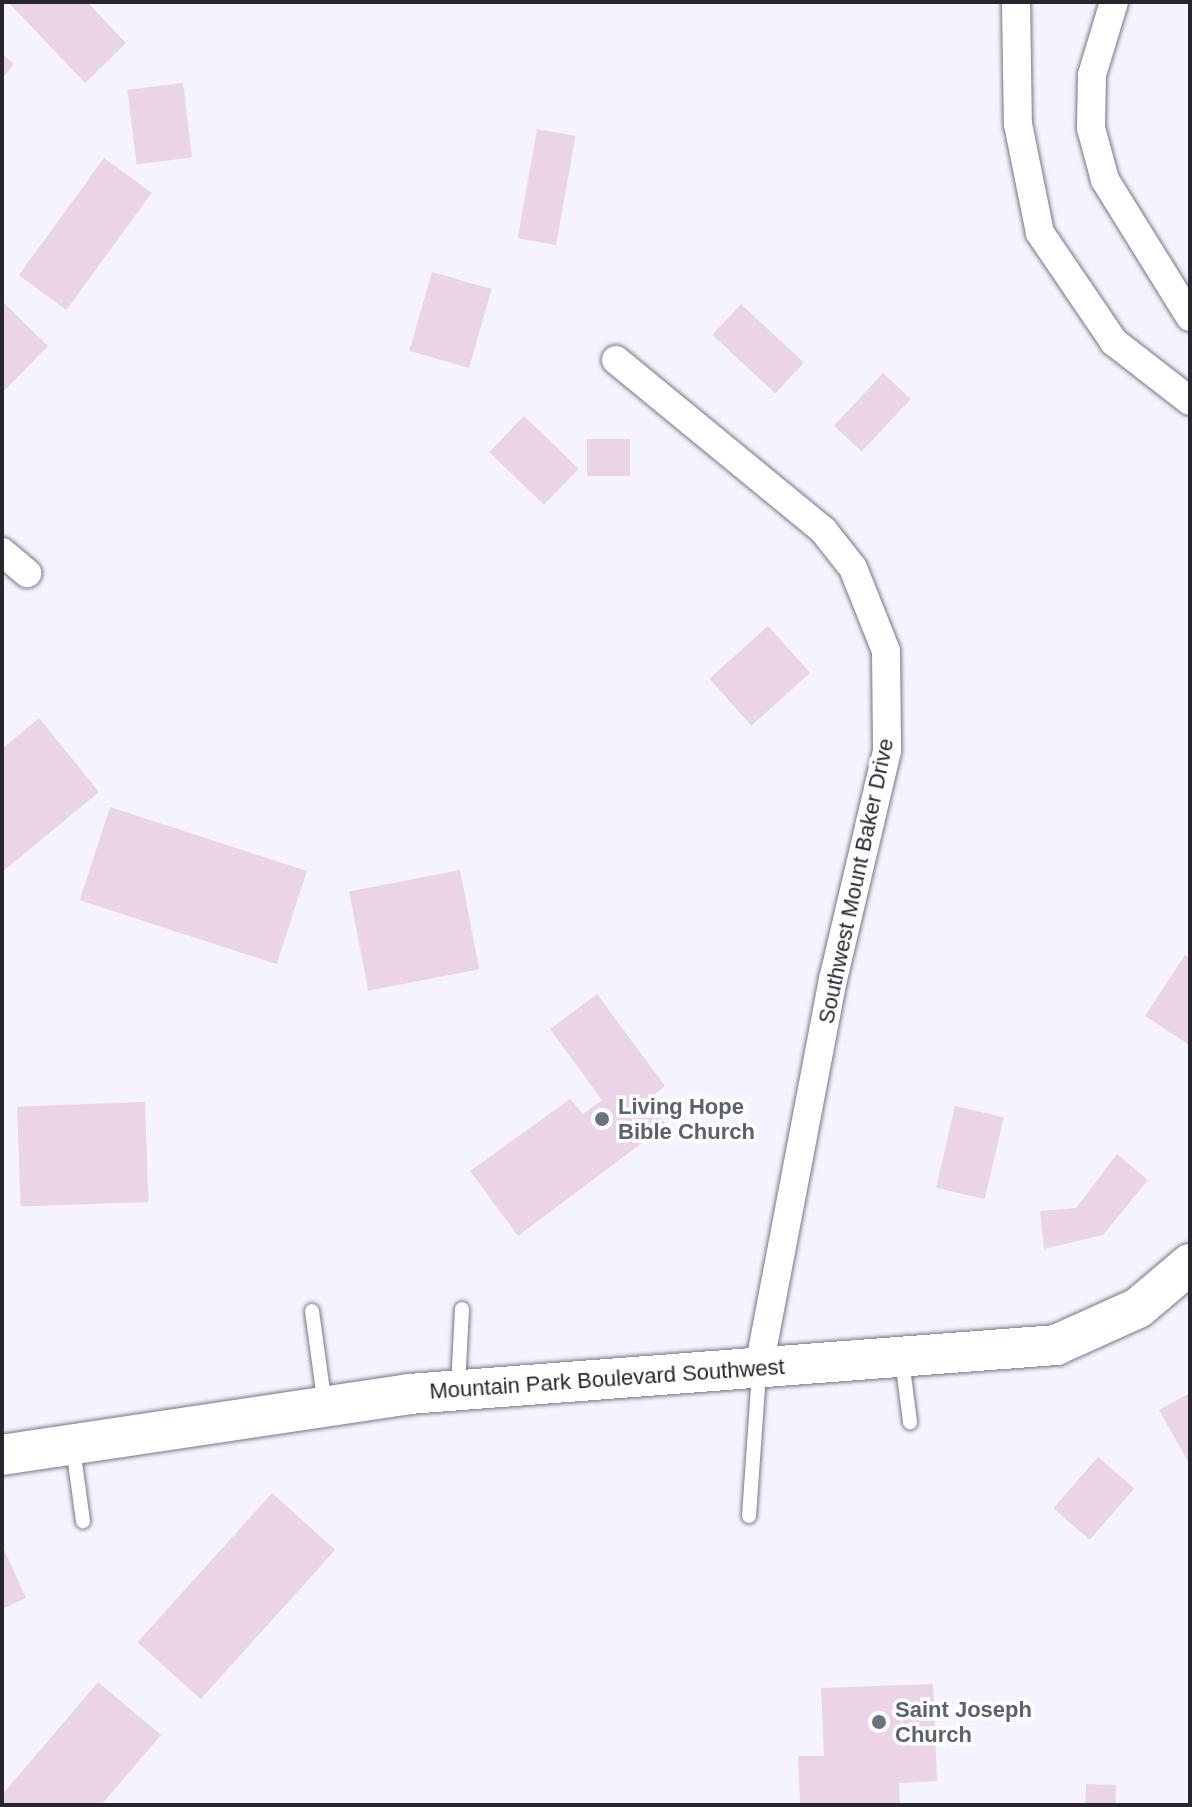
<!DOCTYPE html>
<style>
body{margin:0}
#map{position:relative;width:1192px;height:1807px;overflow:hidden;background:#f5f4fe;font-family:Arial,sans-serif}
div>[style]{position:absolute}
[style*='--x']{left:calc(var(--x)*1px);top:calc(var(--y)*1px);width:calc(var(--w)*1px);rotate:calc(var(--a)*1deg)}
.building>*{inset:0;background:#ead4e5;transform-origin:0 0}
.roads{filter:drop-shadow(0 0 2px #78748a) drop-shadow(0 0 2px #78748a)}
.lane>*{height:14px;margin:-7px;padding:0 7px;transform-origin:7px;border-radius:7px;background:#fff}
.street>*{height:28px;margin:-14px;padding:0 14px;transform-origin:14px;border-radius:14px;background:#fff}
.secondary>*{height:40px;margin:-20px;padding:0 20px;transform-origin:20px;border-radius:20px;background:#fff}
.dots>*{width:22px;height:22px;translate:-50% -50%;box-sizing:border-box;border:4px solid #fff;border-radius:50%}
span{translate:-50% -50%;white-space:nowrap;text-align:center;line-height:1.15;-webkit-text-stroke:7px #fff;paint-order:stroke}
.street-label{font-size:22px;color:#27262f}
.worship-label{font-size:22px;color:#5b616d;font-weight:700}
.left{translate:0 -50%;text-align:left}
.frame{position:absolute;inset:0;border:4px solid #27262f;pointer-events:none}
</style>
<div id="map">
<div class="building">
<i style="clip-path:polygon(8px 2px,87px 2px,126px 43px,85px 83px)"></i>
<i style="clip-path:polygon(2px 54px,14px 64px,2px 79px)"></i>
<i style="left:183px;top:83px;width:75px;height:56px;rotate:83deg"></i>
<i style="left:537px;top:129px;width:39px;height:111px;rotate:10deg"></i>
<i style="left:104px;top:158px;width:59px;height:145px;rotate:36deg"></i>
<i style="left:432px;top:272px;width:62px;height:82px;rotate:16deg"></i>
<i style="clip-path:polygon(2px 301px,48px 346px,5px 390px,2px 387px)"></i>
<i style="left:741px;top:304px;width:86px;height:42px;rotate:43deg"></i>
<i style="left:883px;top:373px;width:38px;height:72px;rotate:43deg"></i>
<i style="left:524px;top:416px;width:76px;height:50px;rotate:44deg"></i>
<i style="left:587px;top:439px;width:43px;height:37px"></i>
<i style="left:768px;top:626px;width:63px;height:79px;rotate:48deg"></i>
<i style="clip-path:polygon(39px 718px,99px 792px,2px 872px,2px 749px)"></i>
<i style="left:110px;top:807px;width:207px;height:98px;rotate:18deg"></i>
<i style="left:460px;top:870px;width:101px;height:113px;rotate:79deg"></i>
<i style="clip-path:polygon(1185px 955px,1190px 958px,1188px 1044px,1145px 1016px)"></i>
<i style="clip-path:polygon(597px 994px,665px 1086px,648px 1100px,666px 1125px,518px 1236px,470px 1171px,570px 1099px,583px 1114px,602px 1100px,550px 1029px)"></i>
<i style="left:145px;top:1102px;width:100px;height:128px;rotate:88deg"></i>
<i style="left:955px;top:1106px;width:50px;height:84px;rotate:13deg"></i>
<i style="clip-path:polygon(1117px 1154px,1148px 1180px,1103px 1235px,1044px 1249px,1040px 1211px,1076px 1208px)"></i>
<i style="clip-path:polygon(1190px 1393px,1190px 1465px,1159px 1410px)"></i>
<i style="left:1098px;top:1457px;width:48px;height:68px;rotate:41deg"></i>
<i style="left:272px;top:1493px;width:85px;height:201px;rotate:42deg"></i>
<i style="clip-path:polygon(2px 1545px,26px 1598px,2px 1609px)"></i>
<i style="clip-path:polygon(98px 1682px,161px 1735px,101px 1805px,2px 1805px,2px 1795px)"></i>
<i style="clip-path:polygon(933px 1684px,937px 1781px,899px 1783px,900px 1805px,800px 1805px,798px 1756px,824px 1756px,821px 1688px)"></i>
<i style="left:1086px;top:1784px;width:30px;height:21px;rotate:2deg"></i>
</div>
<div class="roads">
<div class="lane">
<i style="--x:312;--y:1311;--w:96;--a:82.2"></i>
<i style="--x:902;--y:1360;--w:63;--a:82.6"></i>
<i style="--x:458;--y:1386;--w:77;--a:-87"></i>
<i style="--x:73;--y:1448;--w:74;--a:82.2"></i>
<i style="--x:749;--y:1516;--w:144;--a:-86"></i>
</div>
<div class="street">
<i style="--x:1016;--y:2;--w:122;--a:89.1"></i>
<i style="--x:1018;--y:124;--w:111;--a:78.6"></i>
<i style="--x:1040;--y:233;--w:132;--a:55.8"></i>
<i style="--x:1114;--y:342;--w:96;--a:37.8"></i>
<i style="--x:1114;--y:2;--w:76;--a:106.8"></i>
<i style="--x:1092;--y:75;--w:53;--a:91.1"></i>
<i style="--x:1091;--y:128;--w:54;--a:74.9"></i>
<i style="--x:1105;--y:180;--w:161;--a:58.2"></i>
<i style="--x:616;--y:360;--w:268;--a:39.4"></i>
<i style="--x:823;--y:530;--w:48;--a:51.7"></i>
<i style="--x:853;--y:568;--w:89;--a:68.3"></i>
<i style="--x:886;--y:651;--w:100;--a:89.4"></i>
<i style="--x:887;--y:751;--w:234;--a:103.3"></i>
<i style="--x:833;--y:979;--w:395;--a:100.8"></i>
<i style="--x:2;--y:552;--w:33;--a:40"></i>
</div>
<div class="secondary">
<i style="--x:2;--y:1455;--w:412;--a:-8.5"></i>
<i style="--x:409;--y:1394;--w:649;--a:-4.33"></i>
<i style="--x:1056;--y:1345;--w:90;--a:-24.3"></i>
<i style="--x:1138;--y:1308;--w:68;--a:-40.2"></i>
</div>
</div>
<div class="dots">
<i style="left:602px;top:1119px;background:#6b7280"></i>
<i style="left:879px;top:1722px;background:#6b7280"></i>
</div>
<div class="street-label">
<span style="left:856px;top:881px;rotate:-78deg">Southwest Mount Baker Drive</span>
<span style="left:607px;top:1379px;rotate:-4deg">Mountain Park Boulevard Southwest</span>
</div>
<div class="worship-label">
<span class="left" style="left:618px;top:1119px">Living Hope<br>Bible Church</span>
<span class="left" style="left:895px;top:1722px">Saint Joseph<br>Church</span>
</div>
<div class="frame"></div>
</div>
